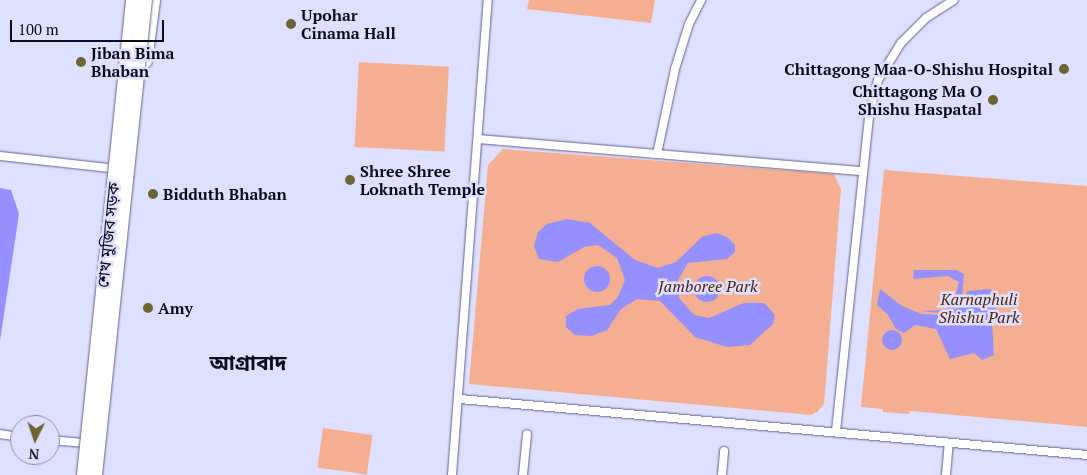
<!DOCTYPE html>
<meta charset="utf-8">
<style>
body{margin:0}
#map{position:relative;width:1087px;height:475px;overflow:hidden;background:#dfe0ff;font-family:"PT Serif","Noto Sans Bengali",serif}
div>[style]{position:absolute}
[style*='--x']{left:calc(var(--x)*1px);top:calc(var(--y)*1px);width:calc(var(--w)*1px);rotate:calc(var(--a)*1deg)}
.green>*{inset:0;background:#f4ae91;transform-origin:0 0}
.water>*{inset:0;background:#9590fe}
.round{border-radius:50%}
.roads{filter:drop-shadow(0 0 1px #60608c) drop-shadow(0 0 1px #60608c)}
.minor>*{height:8px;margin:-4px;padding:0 4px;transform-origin:4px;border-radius:4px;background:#fff}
.trunk>*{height:14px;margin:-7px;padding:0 7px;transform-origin:7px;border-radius:7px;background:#fff}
.bridges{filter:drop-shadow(0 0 1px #60608c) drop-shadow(0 0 1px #60608c)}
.trunk-bridge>*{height:14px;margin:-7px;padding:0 7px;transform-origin:7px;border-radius:7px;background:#fff}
.dots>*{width:14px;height:14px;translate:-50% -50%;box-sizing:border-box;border:2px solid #dfe0ff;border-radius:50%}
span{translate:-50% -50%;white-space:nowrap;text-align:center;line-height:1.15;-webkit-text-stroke:5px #dfe0ff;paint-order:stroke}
.poi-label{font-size:16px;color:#0d0c1d;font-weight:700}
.left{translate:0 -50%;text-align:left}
.right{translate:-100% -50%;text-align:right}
.street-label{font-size:16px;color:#0d0c1d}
.park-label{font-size:16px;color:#51240f;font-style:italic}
.district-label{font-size:21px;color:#0d0c1d;font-weight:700}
.north{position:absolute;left:10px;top:415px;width:50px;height:50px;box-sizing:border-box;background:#dfe0ff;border:1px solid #8b8ba5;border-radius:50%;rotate:184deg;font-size:14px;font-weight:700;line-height:20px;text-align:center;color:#0d0c1d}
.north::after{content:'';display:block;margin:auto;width:18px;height:22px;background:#6b6532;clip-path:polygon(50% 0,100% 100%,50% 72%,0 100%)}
.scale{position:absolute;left:10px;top:20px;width:154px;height:22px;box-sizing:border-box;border:2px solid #0d0c1d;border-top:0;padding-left:6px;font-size:15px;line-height:18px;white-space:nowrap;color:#0d0c1d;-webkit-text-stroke:4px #dfe0ff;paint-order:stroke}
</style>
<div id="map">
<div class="green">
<i style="clip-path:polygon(529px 0,655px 0,651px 23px,527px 9px)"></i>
<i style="left:359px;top:62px;width:90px;height:85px;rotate:3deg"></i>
<i style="clip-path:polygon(503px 149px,834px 174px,841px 189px,824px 404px,818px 411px,811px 415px,469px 384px,488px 165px)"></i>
<i style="clip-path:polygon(884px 170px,1087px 186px,1087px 427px,910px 411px,909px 414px,883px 412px,883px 409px,861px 407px)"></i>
<i style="left:323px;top:428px;width:50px;height:40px;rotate:8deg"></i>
</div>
<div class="water">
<i style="clip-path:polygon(0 188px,11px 190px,19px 214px,0 341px)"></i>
<i style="clip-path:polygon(567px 219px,590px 223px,635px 260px,658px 268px,676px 262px,702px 237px,716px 233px,727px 237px,735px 245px,735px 252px,727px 259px,688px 263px,678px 280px,679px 298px,694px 315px,709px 318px,744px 303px,764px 303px,775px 315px,773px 324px,750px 345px,727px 347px,695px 337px,660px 301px,637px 299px,621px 309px,607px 330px,592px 336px,575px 335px,566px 327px,566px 316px,578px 309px,610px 305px,618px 297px,625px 280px,617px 258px,598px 245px,584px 247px,558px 262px,539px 259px,534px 246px,538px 232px,547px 224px)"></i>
<i class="round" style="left:584px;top:266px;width:26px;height:26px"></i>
<i style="clip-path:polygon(914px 270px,956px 270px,964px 274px,962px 297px,953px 310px,941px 313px,920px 311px,946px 310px,954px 302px,959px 282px,948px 276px,913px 279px)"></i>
<i class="round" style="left:694px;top:276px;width:26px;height:26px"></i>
<i style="clip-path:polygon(880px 289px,902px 306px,922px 314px,939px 315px,958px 308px,968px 291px,990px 289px,998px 300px,992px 322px,994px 355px,982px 360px,974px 353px,950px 359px,936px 329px,915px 325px,904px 333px,896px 329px,888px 315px,877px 305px)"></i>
<i class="round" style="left:882px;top:330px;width:20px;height:20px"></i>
</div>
<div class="roads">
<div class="minor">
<i style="--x:479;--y:139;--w:384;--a:4.8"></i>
<i style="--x:657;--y:154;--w:87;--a:-78"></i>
<i style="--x:675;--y:69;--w:47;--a:-72.7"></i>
<i style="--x:689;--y:24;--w:27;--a:-63"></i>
<i style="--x:0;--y:156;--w:118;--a:6.3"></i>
<i style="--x:460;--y:399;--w:629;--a:5.1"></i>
<i style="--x:836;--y:431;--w:323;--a:-84"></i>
<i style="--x:870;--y:110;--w:31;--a:-75"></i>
<i style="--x:878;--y:80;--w:44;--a:-58.1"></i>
<i style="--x:901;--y:43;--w:35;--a:-45"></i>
<i style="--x:926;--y:18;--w:33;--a:-33"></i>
<i style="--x:0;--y:434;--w:20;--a:9"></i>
<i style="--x:50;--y:440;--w:36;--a:5"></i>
<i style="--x:452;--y:475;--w:476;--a:-85.7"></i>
<i style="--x:523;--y:475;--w:41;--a:-84.4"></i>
<i style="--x:722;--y:475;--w:24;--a:-85"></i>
<i style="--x:946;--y:475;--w:32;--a:-85"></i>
</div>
<div class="trunk">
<i style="--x:145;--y:61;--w:62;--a:-82.5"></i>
</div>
</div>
<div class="bridges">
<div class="trunk-bridge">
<i style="--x:84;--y:475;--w:478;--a:-84.1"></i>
<i style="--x:95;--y:475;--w:478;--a:-84"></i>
</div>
</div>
<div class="dots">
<i style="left:291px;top:24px;background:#6b6532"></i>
<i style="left:81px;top:62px;background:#6b6532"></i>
<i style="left:1064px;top:69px;background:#6b6532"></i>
<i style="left:993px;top:100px;background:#6b6532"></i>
<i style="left:350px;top:180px;background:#6b6532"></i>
<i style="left:153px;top:194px;background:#6b6532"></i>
<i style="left:148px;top:308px;background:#6b6532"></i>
</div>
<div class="poi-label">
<span class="left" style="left:301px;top:24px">Upohar<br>Cinama Hall</span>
<span class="left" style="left:91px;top:62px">Jiban Bima<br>Bhaban</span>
<span class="right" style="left:1053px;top:69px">Chittagong Maa-O-Shishu Hospital</span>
<span class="right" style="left:982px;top:100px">Chittagong Ma O<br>Shishu Haspatal</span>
<span class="left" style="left:360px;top:180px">Shree Shree<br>Loknath Temple</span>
<span class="left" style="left:163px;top:194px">Bidduth Bhaban</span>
<span class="left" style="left:158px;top:308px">Amy</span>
</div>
<div class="street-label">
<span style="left:108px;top:235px;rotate:-84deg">শেখ মুজিব সড়ক</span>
</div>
<div class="park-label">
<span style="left:708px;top:286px">Jamboree Park</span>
<span style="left:979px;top:308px">Karnaphuli<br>Shishu Park</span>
</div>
<div class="district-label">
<span style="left:248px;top:362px">আগ্রাবাদ</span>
</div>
<div class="north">N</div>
<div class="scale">100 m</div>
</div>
